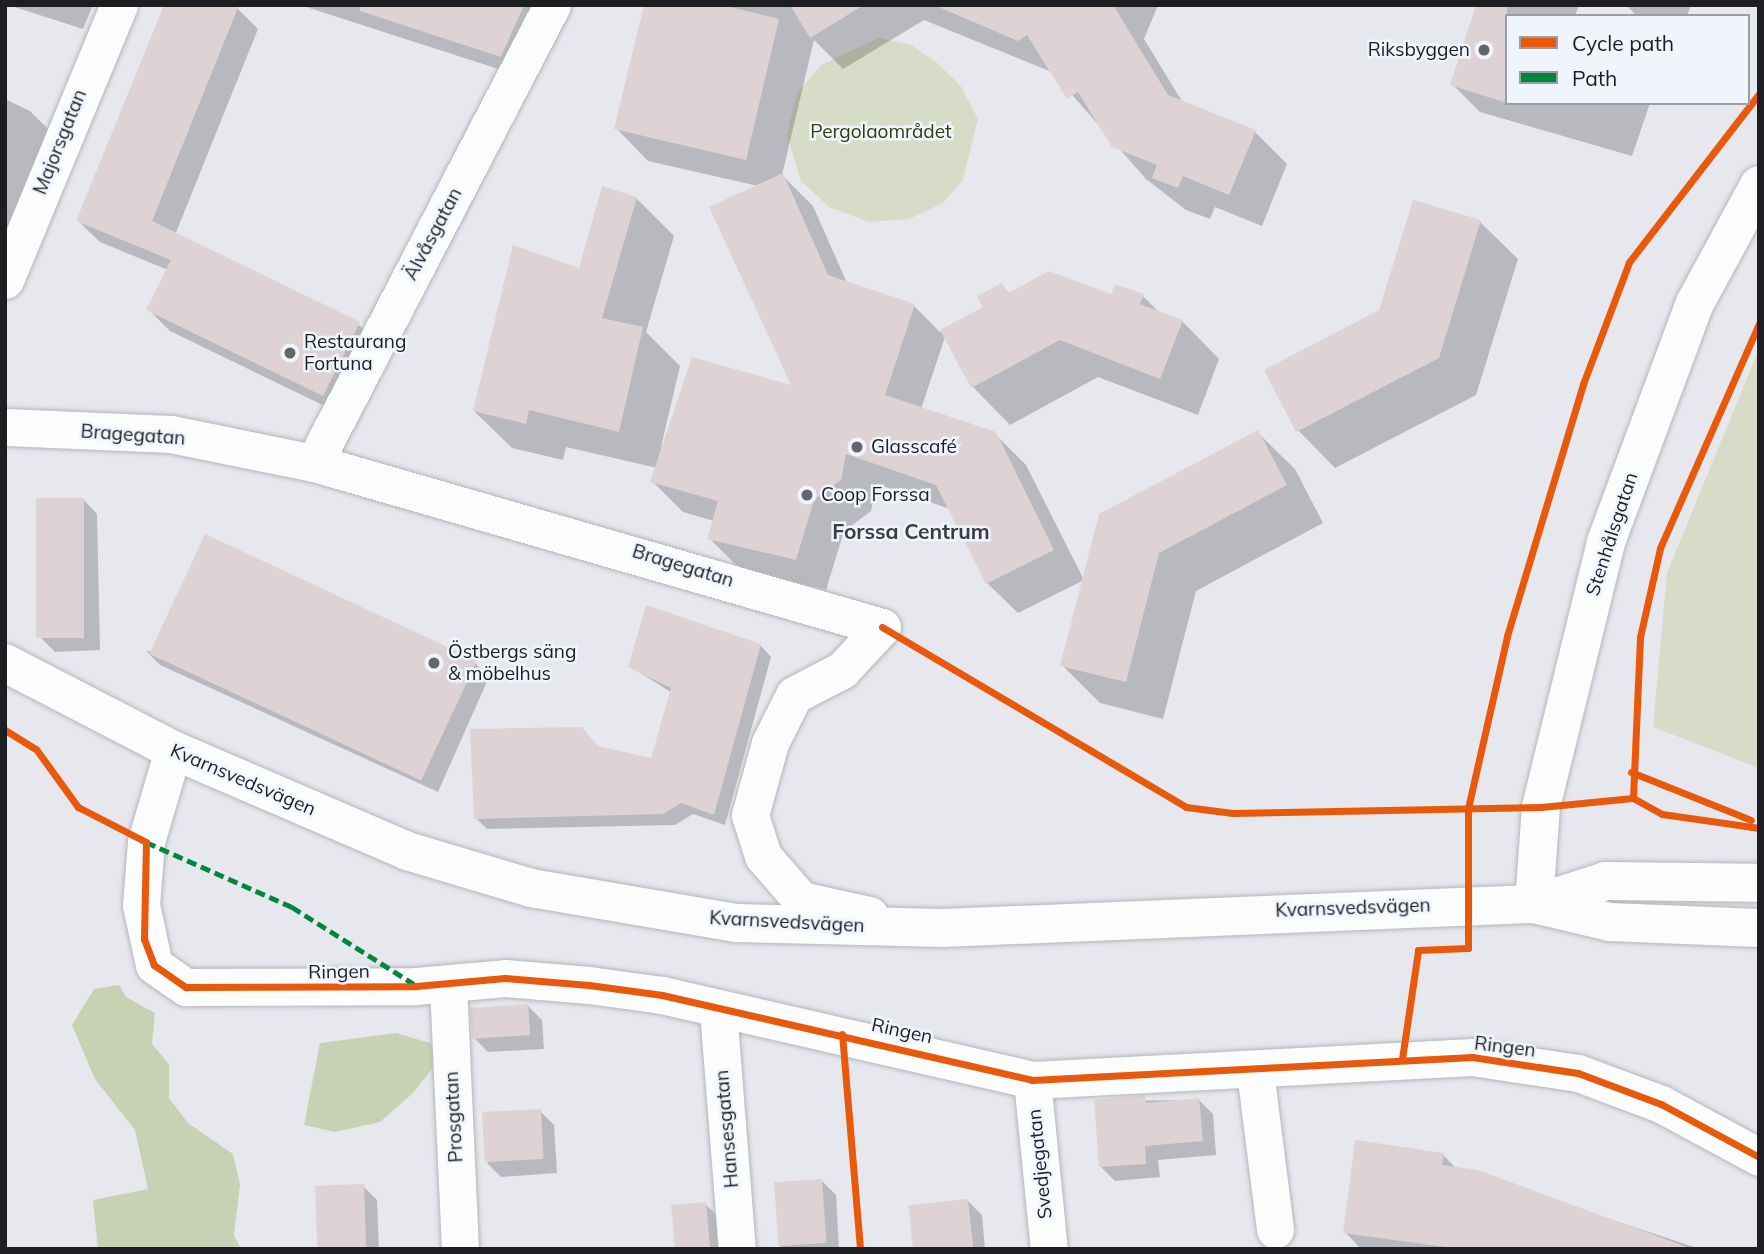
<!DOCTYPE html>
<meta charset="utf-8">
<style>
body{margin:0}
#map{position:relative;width:1764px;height:1254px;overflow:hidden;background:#e6e8ee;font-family:Mulish,sans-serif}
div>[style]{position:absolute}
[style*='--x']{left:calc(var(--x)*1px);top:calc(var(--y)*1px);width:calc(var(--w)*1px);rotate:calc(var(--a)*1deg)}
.green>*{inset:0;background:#d6dcc7}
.forest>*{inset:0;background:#c9d1b4}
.shadow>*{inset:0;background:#0003}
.building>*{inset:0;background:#ded2d4;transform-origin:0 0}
.roads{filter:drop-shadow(0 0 2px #b4b6bb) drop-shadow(0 0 2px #b4b6bb)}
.minor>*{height:37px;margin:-18.5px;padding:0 18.5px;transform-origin:18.5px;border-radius:18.5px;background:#fbfcfc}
.tertiary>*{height:38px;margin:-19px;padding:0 19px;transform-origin:19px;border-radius:19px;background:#fbfcfc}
.quiet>*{height:5px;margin-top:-2.5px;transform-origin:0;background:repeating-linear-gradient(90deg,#00873e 0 10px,transparent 0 15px)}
.cycleway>*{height:7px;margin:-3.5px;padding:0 3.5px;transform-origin:3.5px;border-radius:3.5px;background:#e8590c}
.dots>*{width:19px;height:19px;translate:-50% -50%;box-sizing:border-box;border:4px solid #f0f4fd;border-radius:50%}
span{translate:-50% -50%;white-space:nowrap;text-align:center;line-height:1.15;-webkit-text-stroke:5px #f0f4fd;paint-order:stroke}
.poi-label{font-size:19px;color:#1c1e22}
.right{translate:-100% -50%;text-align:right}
.left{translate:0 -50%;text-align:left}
.park-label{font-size:19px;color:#343c0f}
.street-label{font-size:19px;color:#1c1e22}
.neighbourhood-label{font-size:21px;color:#3a3d46;font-weight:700}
.frame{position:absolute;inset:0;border:7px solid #1c1e22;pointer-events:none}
.legend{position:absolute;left:1505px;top:14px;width:245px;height:91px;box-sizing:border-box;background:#f0f4fd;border:2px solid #9b9ea5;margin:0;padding:9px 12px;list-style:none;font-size:21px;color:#1c1e22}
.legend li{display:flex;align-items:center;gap:14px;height:35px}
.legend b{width:35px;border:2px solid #9b9ea5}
</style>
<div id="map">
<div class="green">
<i style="clip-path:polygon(879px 38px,911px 45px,936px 62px,960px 85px,978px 119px,963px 180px,943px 203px,909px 219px,869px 222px,829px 207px,801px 181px,787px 135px,797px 93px,821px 65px)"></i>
<i style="clip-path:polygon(1759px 349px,1759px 768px,1653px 727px,1667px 573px)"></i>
</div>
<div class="forest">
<i style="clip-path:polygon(119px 985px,126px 997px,155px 1013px,152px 1044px,169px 1064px,169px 1098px,188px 1123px,233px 1154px,240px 1184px,234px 1235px,241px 1249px,98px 1249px,93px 1200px,148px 1189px,135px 1130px,95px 1079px,72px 1025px,94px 989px)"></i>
<i style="clip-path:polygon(396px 1033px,430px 1043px,439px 1060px,413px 1093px,380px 1122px,335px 1132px,304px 1125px,320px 1043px)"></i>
</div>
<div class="shadow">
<i style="clip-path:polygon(8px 5px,93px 5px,83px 29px)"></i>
<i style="clip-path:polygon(300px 5px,550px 5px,523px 77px)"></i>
<i style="clip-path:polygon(646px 5px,1158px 5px,1144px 39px,1183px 103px,1255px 132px,1287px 164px,1262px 226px,1215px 207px,1210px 219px,1186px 210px,1146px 179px,1052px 72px,924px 20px,843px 69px,814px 40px,782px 175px,813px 206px,847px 283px,914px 306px,940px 332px,986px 307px,1001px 285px,1010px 294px,1143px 296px,1161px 314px,1182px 321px,1219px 359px,1198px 415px,1098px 377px,1010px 425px,973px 387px,945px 337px,921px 409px,995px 434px,1026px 465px,1084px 580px,1018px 613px,987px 583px,950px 509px,877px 484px,871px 511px,844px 531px,826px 590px,740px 569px,709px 538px,714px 521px,683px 512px,652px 481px,657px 468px,566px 447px,563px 460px,512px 448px,474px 411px,636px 198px,674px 236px,646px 332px,680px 366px,661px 447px,794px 388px,758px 186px,648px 161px,616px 128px)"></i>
<i style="clip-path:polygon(1478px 5px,1579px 5px,1575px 16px,1507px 16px,1507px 103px,1650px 103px,1632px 156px,1480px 112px,1452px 84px)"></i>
<i style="clip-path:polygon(1626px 5px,1691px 5px,1687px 16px,1637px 16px)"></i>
<i style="clip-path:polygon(237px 8px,258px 29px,175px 235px,358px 324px,380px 345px,345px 416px,170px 331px,149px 310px,168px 270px,100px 242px,78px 221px)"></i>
<i style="clip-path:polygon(5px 99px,30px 111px,51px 132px,5px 234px)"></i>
<i style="clip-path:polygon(1480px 222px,1518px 259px,1476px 395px,1335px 468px,1298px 430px,1380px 312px)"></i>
<i style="clip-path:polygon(1257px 432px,1295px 469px,1323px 523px,1196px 591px,1163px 719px,1100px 703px,1062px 665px)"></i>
<i style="clip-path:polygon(83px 499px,97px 514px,100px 650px,55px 652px,40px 637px)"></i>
<i style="clip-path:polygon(760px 645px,771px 657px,725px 825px,693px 814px,675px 825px,487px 829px,476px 818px,599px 748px,652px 760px,672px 693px,630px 666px)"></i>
<i style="clip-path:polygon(146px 651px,475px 663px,489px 677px,438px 792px,160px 665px)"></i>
<i style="clip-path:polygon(528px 1006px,542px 1020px,544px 1049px,488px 1052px,474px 1038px)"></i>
<i style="clip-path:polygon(1199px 1100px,1213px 1114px,1216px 1155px,1158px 1160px,1160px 1177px,1115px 1181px,1101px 1167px,1095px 1101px)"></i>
<i style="clip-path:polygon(540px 1111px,554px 1125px,557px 1173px,501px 1177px,487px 1163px)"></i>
<i style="clip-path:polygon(1443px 1155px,1456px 1168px,1700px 1249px,1361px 1249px,1345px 1232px)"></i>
<i style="clip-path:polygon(821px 1180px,836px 1195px,839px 1249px,783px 1249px,779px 1245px)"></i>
<i style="clip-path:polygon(363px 1186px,377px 1200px,379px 1249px,320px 1249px)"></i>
<i style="clip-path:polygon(968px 1201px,982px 1215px,985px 1249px,914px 1249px)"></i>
<i style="clip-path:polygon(705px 1204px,720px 1218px,722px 1249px,677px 1249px)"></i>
</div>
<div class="building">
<i style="clip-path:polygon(164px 5px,239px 5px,152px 221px,360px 322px,323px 396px,146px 310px,171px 260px,76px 221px)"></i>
<i style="clip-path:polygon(360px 5px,524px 5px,501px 57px,360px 11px)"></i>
<i style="clip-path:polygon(644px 5px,722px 5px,779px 19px,746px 160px,614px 129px)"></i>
<i style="clip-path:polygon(790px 5px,864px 5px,810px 38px)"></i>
<i style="clip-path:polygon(934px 5px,1113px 5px,1168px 95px,1256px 130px,1229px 195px,1183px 176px,1178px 188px,1152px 178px,1157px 165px,1112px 147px,1078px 92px,1067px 99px,1027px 35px,1018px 41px)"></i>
<i style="clip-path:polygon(1476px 5px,1507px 5px,1507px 103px,1450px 85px)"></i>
<i style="clip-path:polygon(783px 173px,828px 275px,915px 304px,885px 395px,996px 432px,1054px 550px,986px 584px,936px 485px,846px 454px,841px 480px,814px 500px,796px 560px,707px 539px,718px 501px,650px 482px,692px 357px,791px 385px,709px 207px)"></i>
<i style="clip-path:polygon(602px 186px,637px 197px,602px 318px,643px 327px,619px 432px,529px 410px,526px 424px,473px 411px,513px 245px,579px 268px)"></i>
<i style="clip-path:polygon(1413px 200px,1481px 220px,1439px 358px,1296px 432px,1264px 370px,1379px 310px)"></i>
<i style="clip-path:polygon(1049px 271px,1111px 294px,1115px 284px,1144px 294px,1140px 304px,1183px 320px,1160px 379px,1060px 340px,971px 388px,940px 330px,983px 307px,977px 296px,1002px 283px,1008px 293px)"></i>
<i style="clip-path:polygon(1258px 430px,1287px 485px,1159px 553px,1126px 682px,1060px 666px,1099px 514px)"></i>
<i style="left:36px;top:498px;width:48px;height:140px"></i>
<i style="left:205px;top:534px;width:300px;height:132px;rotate:25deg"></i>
<i style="clip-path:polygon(646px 605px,761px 644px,714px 815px,681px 803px,663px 814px,474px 819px,470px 729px,582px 727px,598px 746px,651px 758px,671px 688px,628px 667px)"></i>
<i style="left:528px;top:1004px;width:31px;height:58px;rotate:86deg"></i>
<i style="clip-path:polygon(1145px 1095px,1146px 1103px,1199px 1098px,1203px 1141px,1145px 1146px,1146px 1164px,1099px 1167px,1094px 1100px)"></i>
<i style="left:541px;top:1109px;width:50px;height:59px;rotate:87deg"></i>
<i style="clip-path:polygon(1355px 1140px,1444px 1153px,1442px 1165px,1478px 1170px,1692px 1249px,1460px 1249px,1343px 1233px)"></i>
<i style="left:822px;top:1179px;width:64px;height:48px;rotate:86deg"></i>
<i style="left:364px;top:1184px;width:65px;height:49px;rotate:88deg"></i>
<i style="left:968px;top:1199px;width:50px;height:60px;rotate:84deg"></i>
<i style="left:706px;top:1202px;width:47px;height:35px;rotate:85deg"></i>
</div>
<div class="roads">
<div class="minor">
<i style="--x:5;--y:280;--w:298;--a:-67.5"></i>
<i style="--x:5;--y:427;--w:166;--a:2.4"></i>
<i style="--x:171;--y:434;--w:146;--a:11.5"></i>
<i style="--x:314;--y:463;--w:591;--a:16.11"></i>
<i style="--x:882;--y:627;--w:59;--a:132.9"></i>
<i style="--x:842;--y:670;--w:54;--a:152.5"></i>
<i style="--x:794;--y:695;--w:54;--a:116.6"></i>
<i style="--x:770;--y:743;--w:75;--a:105.5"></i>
<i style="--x:750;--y:815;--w:43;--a:72.4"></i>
<i style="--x:763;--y:856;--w:58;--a:49.2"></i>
<i style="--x:801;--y:900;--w:70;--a:12.4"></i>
<i style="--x:314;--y:463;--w:516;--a:-62.54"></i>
<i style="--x:173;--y:750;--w:96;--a:106.4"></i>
<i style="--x:146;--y:842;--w:63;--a:94.5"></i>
<i style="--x:141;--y:905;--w:61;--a:77.8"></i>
<i style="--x:154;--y:965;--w:39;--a:35"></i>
<i style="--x:186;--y:987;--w:230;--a:-0.2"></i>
<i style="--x:416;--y:986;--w:89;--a:-5.1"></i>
<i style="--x:505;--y:978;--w:84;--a:4.8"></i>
<i style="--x:589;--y:985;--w:74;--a:7.8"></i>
<i style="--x:662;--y:995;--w:380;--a:12.9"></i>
<i style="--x:1032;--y:1080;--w:441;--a:-3"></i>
<i style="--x:1472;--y:1057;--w:107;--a:8.6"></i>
<i style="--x:1578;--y:1073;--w:89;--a:20.5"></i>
<i style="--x:1661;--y:1104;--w:111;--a:28.4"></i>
<i style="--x:448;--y:985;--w:264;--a:87.4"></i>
<i style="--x:718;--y:1010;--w:240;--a:85.5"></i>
<i style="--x:1255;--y:1071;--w:160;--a:82.8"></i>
<i style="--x:1032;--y:1080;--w:170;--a:84.3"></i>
</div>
<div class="tertiary">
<i style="--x:5;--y:663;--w:189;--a:27.4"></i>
<i style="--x:173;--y:750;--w:255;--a:23.3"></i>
<i style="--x:407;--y:851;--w:129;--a:16.6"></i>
<i style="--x:531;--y:888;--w:208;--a:9.7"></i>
<i style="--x:736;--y:923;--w:207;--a:1.4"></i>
<i style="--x:943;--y:928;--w:591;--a:-2.33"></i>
<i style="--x:1534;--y:904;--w:78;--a:13.3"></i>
<i style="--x:1610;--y:922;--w:149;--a:2.3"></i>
<i style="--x:1534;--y:904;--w:97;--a:-85.9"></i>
<i style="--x:1541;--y:807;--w:273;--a:-76.2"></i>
<i style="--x:1606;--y:542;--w:255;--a:-69.6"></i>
<i style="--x:1695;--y:303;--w:134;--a:-61.5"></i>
<i style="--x:1534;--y:904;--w:76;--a:-17.7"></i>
<i style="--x:1606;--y:881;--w:153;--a:0.7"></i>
</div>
</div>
<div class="quiet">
<i style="--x:146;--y:842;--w:160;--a:24"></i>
<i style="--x:292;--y:907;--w:144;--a:32.3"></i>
</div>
<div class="cycleway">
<i style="--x:882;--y:627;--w:353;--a:30.6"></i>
<i style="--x:1186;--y:807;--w:47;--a:7.3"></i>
<i style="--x:1233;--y:813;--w:308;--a:-1.1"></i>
<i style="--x:1541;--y:807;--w:92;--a:-5.6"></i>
<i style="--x:1633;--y:798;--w:33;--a:29"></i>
<i style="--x:1662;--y:814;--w:98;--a:8.2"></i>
<i style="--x:5;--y:730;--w:36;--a:32"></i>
<i style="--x:36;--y:749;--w:72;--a:54.1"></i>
<i style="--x:78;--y:807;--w:76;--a:27.2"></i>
<i style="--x:146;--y:842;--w:97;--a:91.2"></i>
<i style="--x:144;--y:939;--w:28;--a:69"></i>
<i style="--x:154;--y:965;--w:39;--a:35"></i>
<i style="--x:186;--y:987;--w:230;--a:-0.2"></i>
<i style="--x:416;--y:986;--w:89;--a:-5.1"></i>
<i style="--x:505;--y:978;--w:84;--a:4.8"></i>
<i style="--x:589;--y:985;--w:74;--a:7.8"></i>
<i style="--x:662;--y:995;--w:380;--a:12.9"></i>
<i style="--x:1032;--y:1080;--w:441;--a:-3"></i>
<i style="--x:1472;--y:1057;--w:107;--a:8.6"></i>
<i style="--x:1578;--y:1073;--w:89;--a:20.5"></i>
<i style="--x:1661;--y:1104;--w:111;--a:28.4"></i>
<i style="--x:1631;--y:772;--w:129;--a:21.8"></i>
<i style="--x:1633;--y:798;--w:161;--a:-87.5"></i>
<i style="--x:1640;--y:637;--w:91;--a:-77.3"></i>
<i style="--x:1660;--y:548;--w:245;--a:-66.2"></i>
<i style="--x:842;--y:1034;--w:216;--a:85.2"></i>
<i style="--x:1402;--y:1059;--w:110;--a:-81.6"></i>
<i style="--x:1418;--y:950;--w:50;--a:-2.3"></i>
<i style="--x:1468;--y:948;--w:140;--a:-90"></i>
<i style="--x:1468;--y:808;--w:176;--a:-77.2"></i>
<i style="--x:1507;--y:636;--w:263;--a:-73.2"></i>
<i style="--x:1583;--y:384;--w:130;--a:-69.3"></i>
<i style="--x:1629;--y:262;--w:212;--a:-52.3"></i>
</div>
<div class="dots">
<i style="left:1484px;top:50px;background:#636569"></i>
<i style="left:290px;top:353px;background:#636569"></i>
<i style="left:857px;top:447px;background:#636569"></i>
<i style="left:807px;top:495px;background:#636569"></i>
<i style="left:434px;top:663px;background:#636569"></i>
</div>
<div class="poi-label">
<span class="right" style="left:1470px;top:50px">Riksbyggen</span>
<span class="left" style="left:304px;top:353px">Restaurang<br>Fortuna</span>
<span class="left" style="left:871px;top:447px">Glasscafé</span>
<span class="left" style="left:821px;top:495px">Coop Forssa</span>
<span class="left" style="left:448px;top:663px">Östbergs säng<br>&amp; möbelhus</span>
</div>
<div class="park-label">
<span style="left:881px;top:132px">Pergolaområdet</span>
</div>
<div class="street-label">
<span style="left:60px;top:142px;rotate:-68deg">Majorsgatan</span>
<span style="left:433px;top:234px;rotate:-62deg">Älvåsgatan</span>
<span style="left:133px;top:435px;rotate:4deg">Bragegatan</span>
<span style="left:1612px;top:534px;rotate:-72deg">Stenhålsgatan</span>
<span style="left:683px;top:566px;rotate:17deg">Bragegatan</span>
<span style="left:243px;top:780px;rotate:23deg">Kvarnsvedsvägen</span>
<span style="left:1353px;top:908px;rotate:-2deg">Kvarnsvedsvägen</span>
<span style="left:787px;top:922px;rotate:3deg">Kvarnsvedsvägen</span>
<span style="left:339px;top:972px;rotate:-1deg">Ringen</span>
<span style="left:902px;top:1031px;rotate:12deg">Ringen</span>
<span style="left:1505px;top:1047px;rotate:7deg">Ringen</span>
<span style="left:454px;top:1117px;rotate:-93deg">Prosgatan</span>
<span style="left:727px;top:1129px;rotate:-95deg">Hansesgatan</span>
<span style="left:1040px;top:1164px;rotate:-96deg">Svedjegatan</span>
</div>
<div class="neighbourhood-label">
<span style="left:911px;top:531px">Forssa Centrum</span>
</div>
<div class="frame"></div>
<ul class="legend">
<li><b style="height:9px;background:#e8590c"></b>Cycle path</li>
<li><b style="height:9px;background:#00873e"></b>Path</li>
</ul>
</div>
